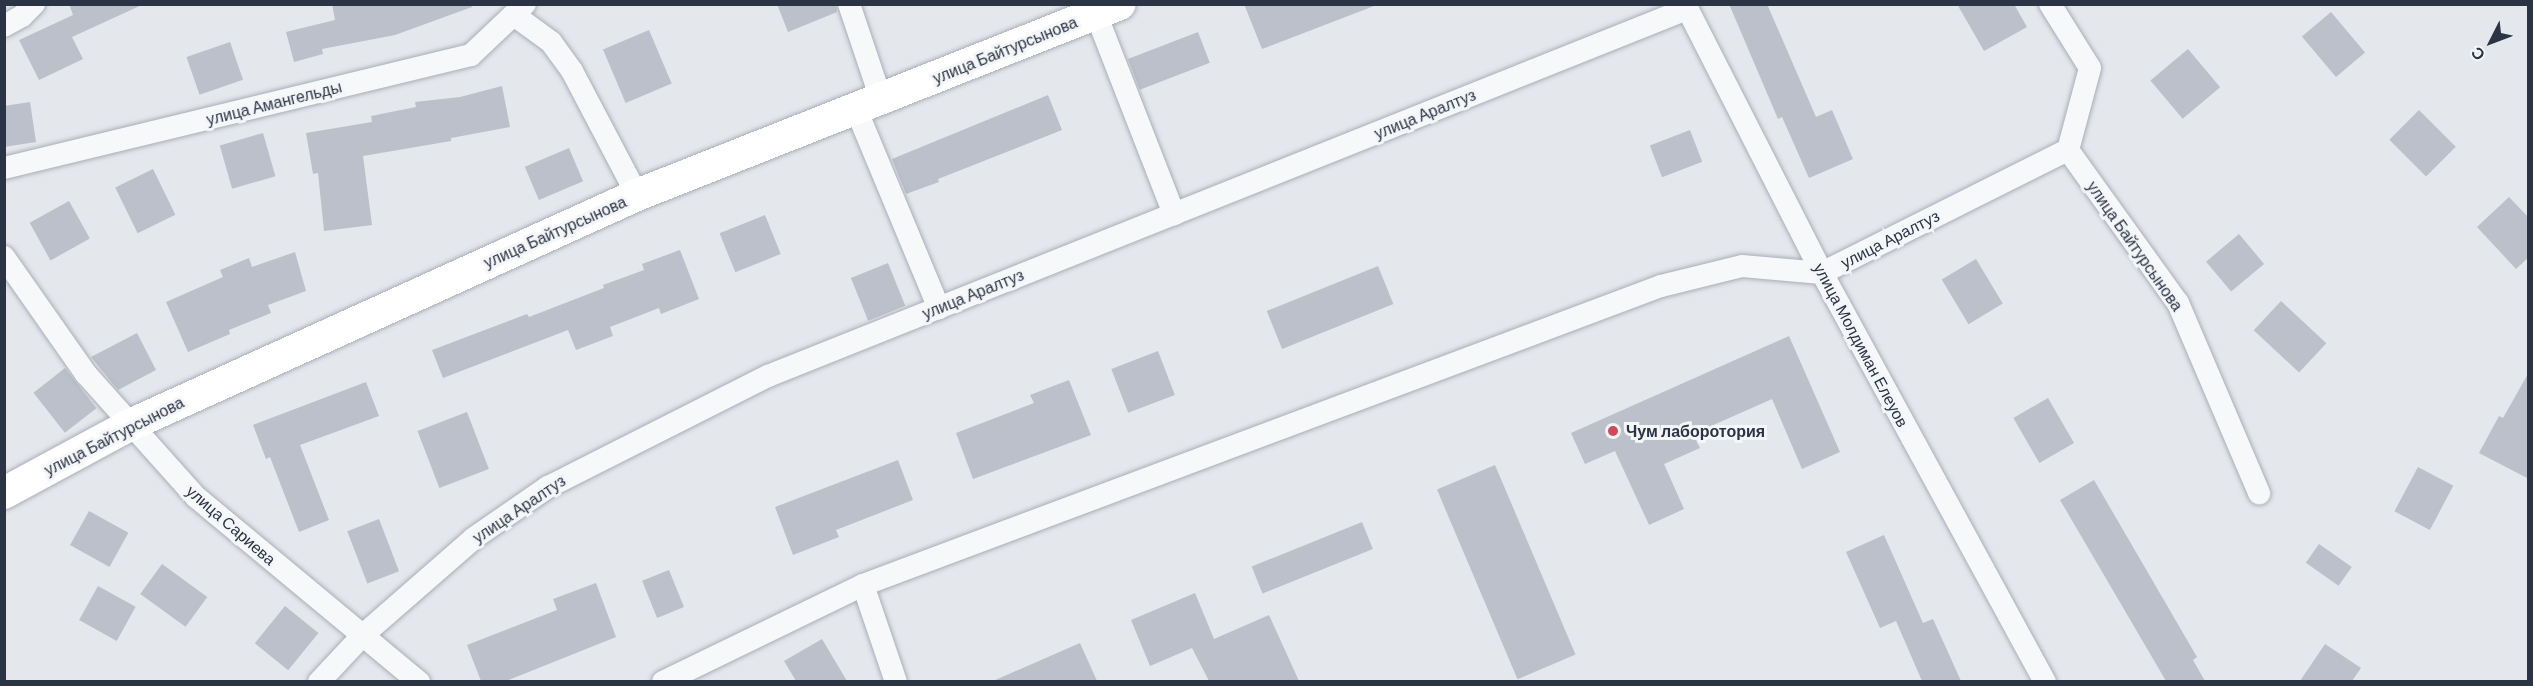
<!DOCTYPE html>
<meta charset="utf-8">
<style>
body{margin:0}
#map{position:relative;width:2533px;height:686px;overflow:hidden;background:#e4e7ec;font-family:Barlow,sans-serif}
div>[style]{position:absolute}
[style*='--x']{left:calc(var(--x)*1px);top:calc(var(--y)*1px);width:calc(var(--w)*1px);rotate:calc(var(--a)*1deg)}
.building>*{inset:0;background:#bbc0ca;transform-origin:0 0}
.roads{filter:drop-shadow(0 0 2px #a9aeb7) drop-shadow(0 0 2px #a9aeb7)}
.street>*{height:22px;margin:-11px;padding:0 11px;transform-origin:11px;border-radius:11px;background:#f7f8fa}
.secondary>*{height:32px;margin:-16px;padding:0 16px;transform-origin:16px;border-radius:16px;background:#fff}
.dots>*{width:16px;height:16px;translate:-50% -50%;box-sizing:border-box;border:3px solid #f4f6f9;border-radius:50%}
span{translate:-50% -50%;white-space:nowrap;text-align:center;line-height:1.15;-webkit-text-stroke:6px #f4f6f9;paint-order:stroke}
.street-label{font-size:16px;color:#2b3445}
.poi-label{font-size:16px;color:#2b3445;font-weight:700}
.left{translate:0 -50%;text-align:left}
.frame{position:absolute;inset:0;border:6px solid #2b3445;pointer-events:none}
.north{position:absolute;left:2461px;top:12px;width:60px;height:60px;-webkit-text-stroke:4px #f4f6f9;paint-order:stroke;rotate:228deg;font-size:16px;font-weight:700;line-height:24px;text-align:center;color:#2b3445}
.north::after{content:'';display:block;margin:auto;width:21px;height:27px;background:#2b3445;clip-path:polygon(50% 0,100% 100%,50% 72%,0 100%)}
</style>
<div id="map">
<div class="building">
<i style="clip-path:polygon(69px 4px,144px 4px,72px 37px,83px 59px,39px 80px,19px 40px,73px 15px)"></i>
<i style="clip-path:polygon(332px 4px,472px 4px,472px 7px,395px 35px,322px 49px,323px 54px,294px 62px,286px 32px,335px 20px)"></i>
<i style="clip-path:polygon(777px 4px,836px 4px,837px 12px,788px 32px)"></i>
<i style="clip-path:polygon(1244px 4px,1373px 4px,1374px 6px,1262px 49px)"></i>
<i style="clip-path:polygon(1729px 4px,1767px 4px,1816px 117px,1832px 110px,1853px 159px,1809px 178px,1782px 117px,1778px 119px)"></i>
<i style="clip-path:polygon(1957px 4px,2014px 4px,2027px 27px,1984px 51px)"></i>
<i style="left:2331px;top:12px;width:53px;height:38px;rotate:50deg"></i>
<i style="left:649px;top:30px;width:58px;height:50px;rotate:67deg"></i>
<i style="left:1198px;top:32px;width:33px;height:75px;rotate:69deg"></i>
<i style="left:230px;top:42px;width:40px;height:46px;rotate:71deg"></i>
<i style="left:2188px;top:49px;width:50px;height:49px;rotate:50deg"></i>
<i style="clip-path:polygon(502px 86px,510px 127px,451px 138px,451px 141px,363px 156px,372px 225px,324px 231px,318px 173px,313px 174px,306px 133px,372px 122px,371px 116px,416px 107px,415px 102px,460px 97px)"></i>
<i style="clip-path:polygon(1048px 95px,1062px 130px,938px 179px,939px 182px,906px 194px,892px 159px)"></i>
<i style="clip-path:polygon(30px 102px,36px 142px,4px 147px,4px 106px)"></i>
<i style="left:2419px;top:110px;width:52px;height:42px;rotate:45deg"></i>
<i style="left:1690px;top:130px;width:34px;height:43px;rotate:69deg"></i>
<i style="left:263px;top:133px;width:45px;height:45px;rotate:74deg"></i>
<i style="left:569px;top:148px;width:36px;height:48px;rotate:67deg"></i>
<i style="left:153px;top:169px;width:51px;height:42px;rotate:64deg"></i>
<i style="clip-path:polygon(2509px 197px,2529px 218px,2529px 257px,2516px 269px,2477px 227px)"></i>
<i style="left:69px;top:201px;width:43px;height:45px;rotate:61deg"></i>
<i style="left:765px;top:215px;width:42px;height:49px;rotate:68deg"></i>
<i style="left:2239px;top:234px;width:39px;height:43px;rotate:50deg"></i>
<i style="clip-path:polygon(680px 250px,699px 299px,661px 314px,659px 308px,610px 327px,613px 336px,576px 350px,568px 330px,443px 378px,432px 350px,527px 314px,529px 317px,604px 288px,603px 285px,644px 270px,642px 264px)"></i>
<i style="clip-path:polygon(295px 252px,306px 291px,268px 305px,271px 313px,229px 330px,230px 334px,188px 352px,166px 302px,223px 277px,220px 270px,249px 258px,252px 267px)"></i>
<i style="left:1976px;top:259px;width:52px;height:40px;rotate:59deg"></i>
<i style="left:888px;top:263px;width:46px;height:40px;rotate:68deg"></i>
<i style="left:1378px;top:266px;width:41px;height:120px;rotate:68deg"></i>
<i style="left:2281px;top:301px;width:62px;height:40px;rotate:43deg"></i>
<i style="clip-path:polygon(137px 333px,156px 370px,118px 390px,91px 357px)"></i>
<i style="clip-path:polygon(1789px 336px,1840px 452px,1802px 469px,1772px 399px,1693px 434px,1700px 448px,1664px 464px,1684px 509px,1649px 525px,1615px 451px,1585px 464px,1571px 433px)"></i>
<i style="left:1158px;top:351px;width:47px;height:50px;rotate:69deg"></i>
<i style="left:65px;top:368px;width:51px;height:40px;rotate:52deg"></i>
<i style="clip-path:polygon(2529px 372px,2529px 479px,2479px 453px,2499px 416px,2503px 418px)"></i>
<i style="clip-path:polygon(1069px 380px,1091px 435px,973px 479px,956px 433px,1034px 403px,1030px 395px)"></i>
<i style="clip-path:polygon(366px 382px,379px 416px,300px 445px,329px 520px,299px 532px,270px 457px,266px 459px,253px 425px)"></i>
<i style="left:2048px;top:398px;width:52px;height:40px;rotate:60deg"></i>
<i style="left:467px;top:412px;width:61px;height:53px;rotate:69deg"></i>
<i style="clip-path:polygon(898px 460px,913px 500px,836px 530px,839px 537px,793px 555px,775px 507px)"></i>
<i style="left:1495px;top:465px;width:206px;height:63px;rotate:67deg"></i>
<i style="left:2418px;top:467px;width:40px;height:50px;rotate:28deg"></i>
<i style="clip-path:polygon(2094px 480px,2197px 657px,2193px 660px,2205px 681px,2166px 681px,2060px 500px)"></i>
<i style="left:89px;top:511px;width:45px;height:39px;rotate:29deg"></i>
<i style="left:379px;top:519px;width:56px;height:34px;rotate:69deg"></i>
<i style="left:1362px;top:522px;width:29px;height:119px;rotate:68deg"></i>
<i style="clip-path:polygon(1884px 535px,1923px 623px,1933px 619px,1961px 681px,1922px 681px,1896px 621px,1880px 628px,1846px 552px)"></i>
<i style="left:2319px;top:544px;width:40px;height:23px;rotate:35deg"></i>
<i style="left:162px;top:564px;width:56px;height:37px;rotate:36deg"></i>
<i style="left:669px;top:570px;width:40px;height:29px;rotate:68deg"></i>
<i style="clip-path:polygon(596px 583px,616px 637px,506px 681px,481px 681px,467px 645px,557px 610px,553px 599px)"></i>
<i style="left:98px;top:586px;width:43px;height:39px;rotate:29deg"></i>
<i style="clip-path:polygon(1195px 593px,1214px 639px,1269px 615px,1299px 681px,1209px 681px,1192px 648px,1150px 666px,1131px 620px)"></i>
<i style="left:285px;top:606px;width:43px;height:48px;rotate:39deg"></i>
<i style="clip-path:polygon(822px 639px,847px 681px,796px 681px,784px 661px)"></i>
<i style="clip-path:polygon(1080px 643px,1097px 681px,993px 681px)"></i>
<i style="clip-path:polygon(2325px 644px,2361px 668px,2352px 681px,2300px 681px)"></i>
</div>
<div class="roads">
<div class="street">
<i style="--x:849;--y:4;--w:100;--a:71.4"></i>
<i style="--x:1685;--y:4;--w:302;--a:63"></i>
<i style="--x:1822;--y:273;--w:466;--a:61.4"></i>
<i style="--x:2050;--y:4;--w:75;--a:58"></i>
<i style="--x:2090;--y:68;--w:85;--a:105"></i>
<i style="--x:2068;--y:150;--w:188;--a:54.3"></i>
<i style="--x:2178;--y:303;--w:207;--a:66.9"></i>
<i style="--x:1096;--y:14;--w:215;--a:68.7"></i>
<i style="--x:514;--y:15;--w:46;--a:36.1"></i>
<i style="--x:551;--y:42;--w:36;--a:54"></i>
<i style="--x:572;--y:71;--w:140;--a:62.3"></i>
<i style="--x:4;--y:26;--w:21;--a:-29"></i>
<i style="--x:22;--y:16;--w:17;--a:-45"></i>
<i style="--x:856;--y:109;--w:216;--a:67.4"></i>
<i style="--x:4;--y:168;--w:480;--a:-13.6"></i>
<i style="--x:471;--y:55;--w:74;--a:-43.4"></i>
<i style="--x:4;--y:257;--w:143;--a:55"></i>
<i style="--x:86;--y:374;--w:165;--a:48.2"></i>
<i style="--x:196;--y:497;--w:290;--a:39.7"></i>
<i style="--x:863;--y:585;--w:102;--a:71.2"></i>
<i style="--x:319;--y:682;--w:64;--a:-46.9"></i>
<i style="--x:363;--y:635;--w:147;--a:-41.1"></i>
<i style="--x:474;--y:538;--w:90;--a:-34.6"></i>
<i style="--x:548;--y:487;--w:246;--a:-26.8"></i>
<i style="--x:768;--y:376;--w:990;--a:-21.77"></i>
<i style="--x:663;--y:682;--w:222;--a:-25.9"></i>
<i style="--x:863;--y:585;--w:852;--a:-20.54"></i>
<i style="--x:1661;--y:286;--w:83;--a:-13.9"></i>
<i style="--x:1742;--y:266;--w:80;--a:5"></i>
<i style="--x:1822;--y:273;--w:275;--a:-26.6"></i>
</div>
<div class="secondary">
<i style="--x:4;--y:493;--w:143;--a:-28.4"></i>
<i style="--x:130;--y:425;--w:557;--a:-24.4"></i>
<i style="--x:637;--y:195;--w:519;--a:-21.58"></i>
</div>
</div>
<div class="dots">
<i style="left:1613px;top:431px;background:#d1495b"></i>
</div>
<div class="street-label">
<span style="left:1005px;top:50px;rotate:-22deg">улица Байтурсынова</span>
<span style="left:274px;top:103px;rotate:-14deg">улица Амангельды</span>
<span style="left:1425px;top:114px;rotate:-22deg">улица Аралтуз</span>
<span style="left:555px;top:232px;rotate:-24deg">улица Байтурсынова</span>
<span style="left:1890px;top:239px;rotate:-27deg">улица Аралтуз</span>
<span style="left:2135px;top:246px;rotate:55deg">улица Байтурсынова</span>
<span style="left:973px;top:294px;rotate:-22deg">улица Аралтуз</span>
<span style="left:1861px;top:345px;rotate:62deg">улица Молдиман Елеуов</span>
<span style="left:114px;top:436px;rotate:-27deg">улица Байтурсынова</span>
<span style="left:519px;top:509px;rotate:-34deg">улица Аралтуз</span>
<span style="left:231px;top:525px;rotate:41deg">улица Сариева</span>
</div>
<div class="poi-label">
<span class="left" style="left:1626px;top:431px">Чум лаборотория</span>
</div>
<div class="frame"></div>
<div class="north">С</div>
</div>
